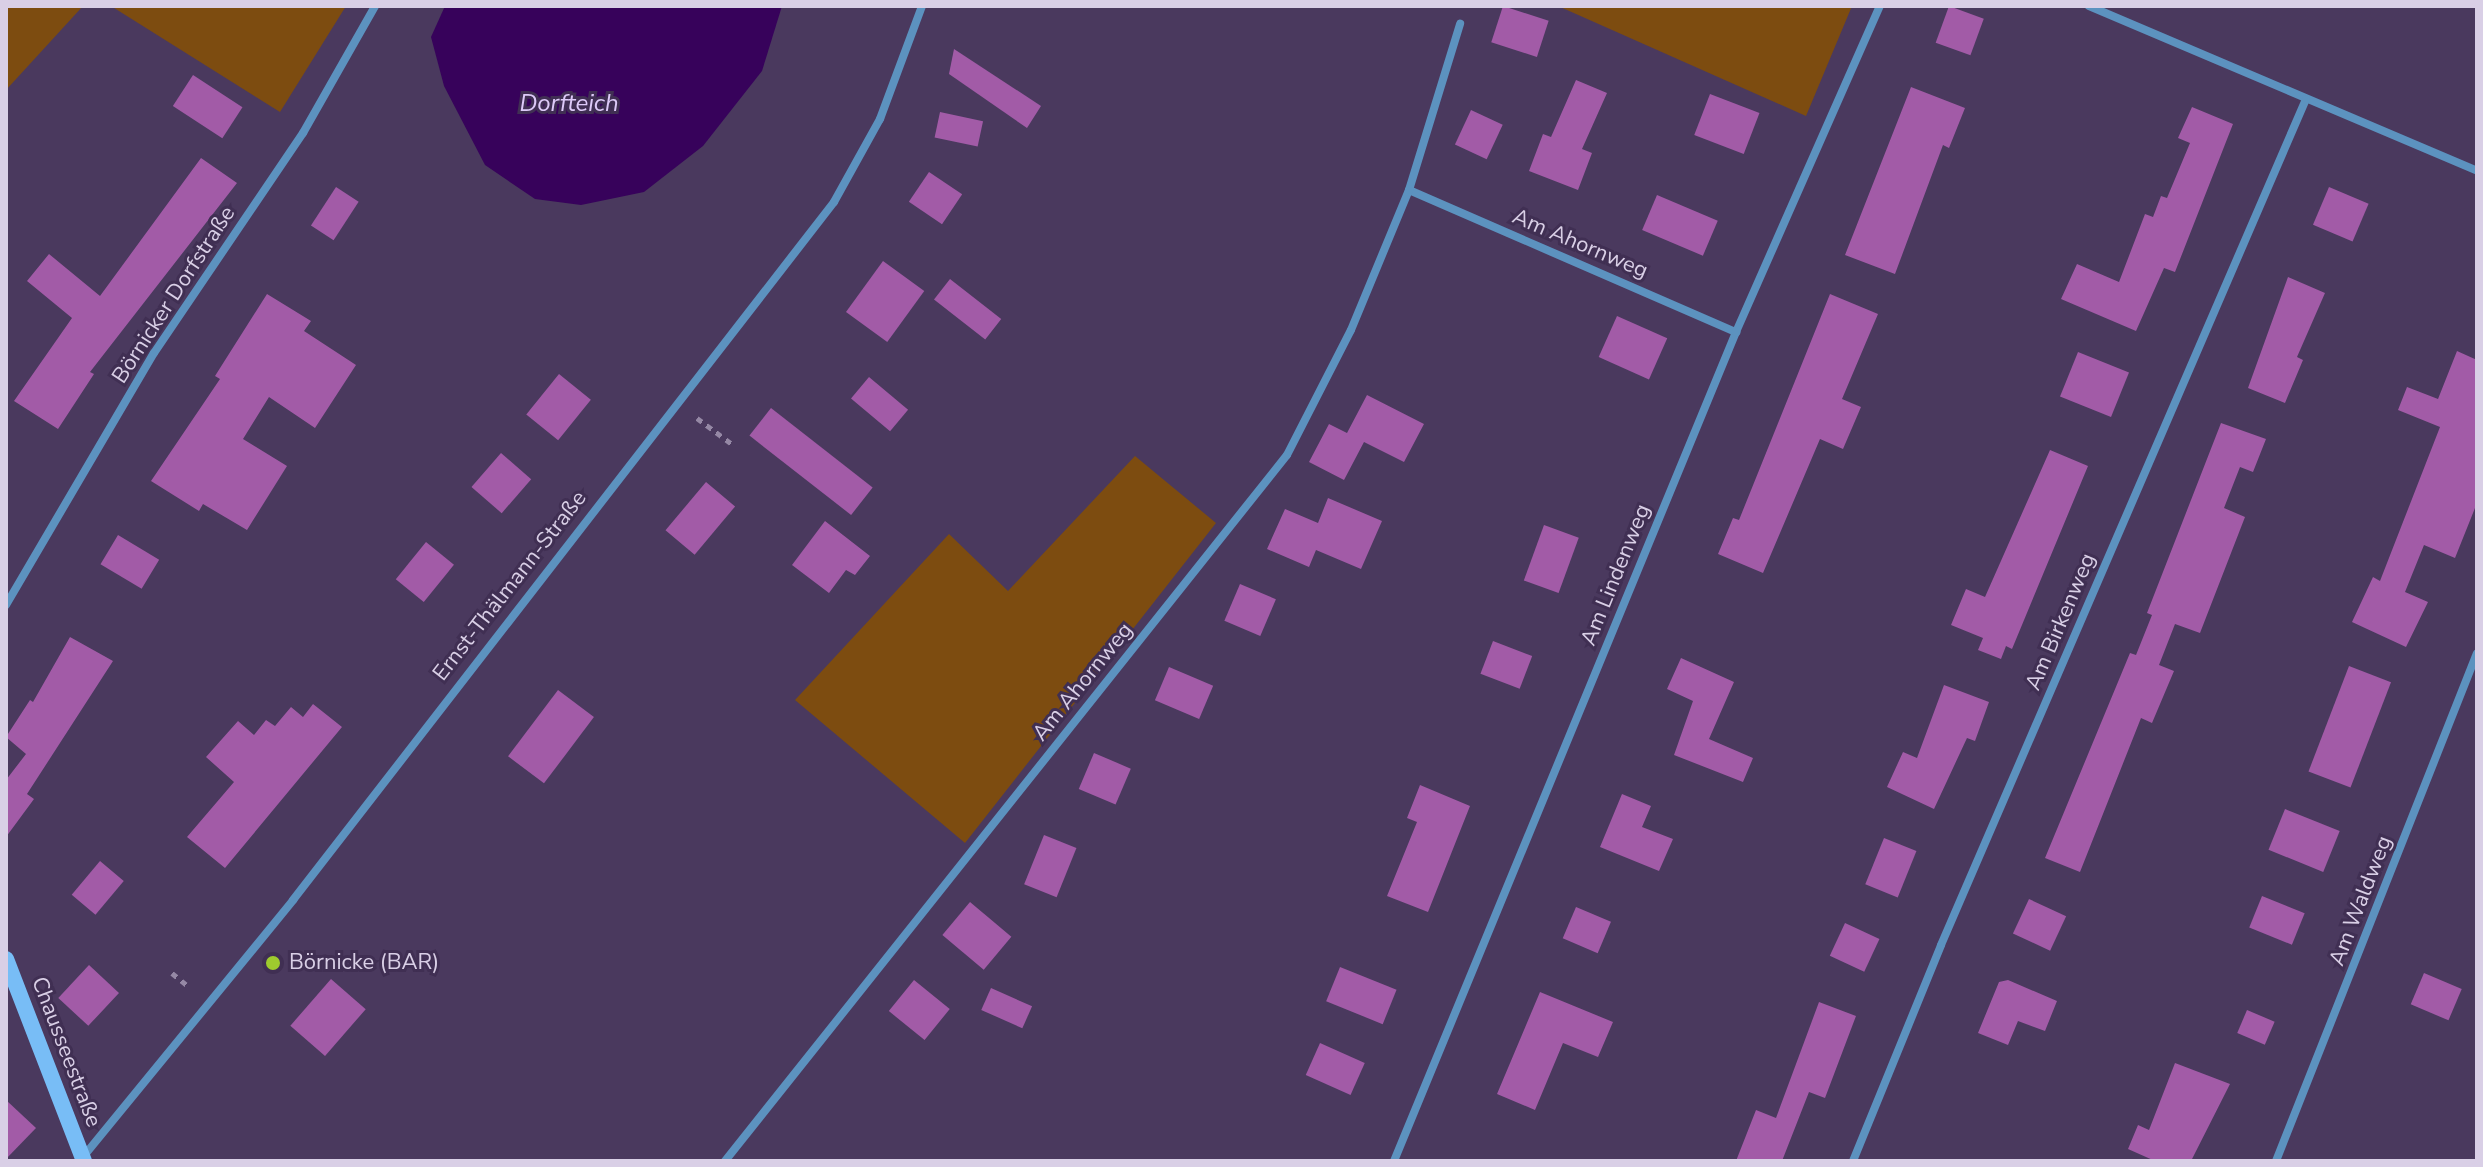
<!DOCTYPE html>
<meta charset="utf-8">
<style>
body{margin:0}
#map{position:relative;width:2483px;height:1167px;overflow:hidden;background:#4a395e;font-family:"Nunito Sans",sans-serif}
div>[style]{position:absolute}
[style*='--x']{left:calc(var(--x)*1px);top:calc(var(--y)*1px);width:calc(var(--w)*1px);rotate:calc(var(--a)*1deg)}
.green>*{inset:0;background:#7d4c10}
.water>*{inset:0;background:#37025b}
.building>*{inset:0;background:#a25ba7;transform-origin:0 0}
.path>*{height:5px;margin-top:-2.5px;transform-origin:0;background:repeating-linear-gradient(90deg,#9588a5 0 6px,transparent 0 12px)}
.street>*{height:8px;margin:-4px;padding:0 4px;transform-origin:4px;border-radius:4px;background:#5c92bf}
.secondary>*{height:16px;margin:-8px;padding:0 8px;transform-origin:8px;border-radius:8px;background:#78bdf6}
.dots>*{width:22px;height:22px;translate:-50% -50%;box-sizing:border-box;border:4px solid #402f53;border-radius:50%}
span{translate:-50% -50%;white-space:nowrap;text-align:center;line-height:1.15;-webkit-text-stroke:6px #402f53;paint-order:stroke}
.street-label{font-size:22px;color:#d9cfe6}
.poi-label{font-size:22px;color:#d9cfe6}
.left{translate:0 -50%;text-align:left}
.water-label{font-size:24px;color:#ddc9f8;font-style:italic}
.frame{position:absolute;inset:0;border:8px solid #d9cfe6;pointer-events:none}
</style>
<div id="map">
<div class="green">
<i style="clip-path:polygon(6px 6px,83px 6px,6px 90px)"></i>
<i style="clip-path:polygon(111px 6px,346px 6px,280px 112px)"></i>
<i style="clip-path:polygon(1558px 6px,1852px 6px,1806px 116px)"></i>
<i style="clip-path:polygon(1135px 456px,1216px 523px,965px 843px,795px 700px,949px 534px,1008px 591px)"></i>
</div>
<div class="water">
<i style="clip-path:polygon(445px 6px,782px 6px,762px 71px,703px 146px,644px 192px,581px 205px,535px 199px,485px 165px,444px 86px,431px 37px)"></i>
</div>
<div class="building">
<i style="left:1503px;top:6px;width:48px;height:38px;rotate:18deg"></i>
<i style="left:1949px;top:6px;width:37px;height:39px;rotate:20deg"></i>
<i style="clip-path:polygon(954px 49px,1041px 106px,1027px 128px,949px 74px)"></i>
<i style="left:193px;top:75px;width:59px;height:37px;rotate:33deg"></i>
<i style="clip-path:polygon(1576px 80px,1607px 93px,1582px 149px,1592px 153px,1578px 190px,1529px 171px,1543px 134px,1551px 137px)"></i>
<i style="clip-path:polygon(1911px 87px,1965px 108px,1949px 148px,1943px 145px,1895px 274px,1845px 255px)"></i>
<i style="left:1710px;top:94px;width:53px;height:44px;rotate:21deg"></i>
<i style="clip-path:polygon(2192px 107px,2233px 124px,2175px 272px,2164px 268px,2136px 331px,2061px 299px,2077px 264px,2119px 282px,2145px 214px,2153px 217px,2161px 196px,2167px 198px,2190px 143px,2178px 138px)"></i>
<i style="left:1471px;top:110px;width:35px;height:38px;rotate:25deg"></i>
<i style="left:940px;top:112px;width:44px;height:26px;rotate:12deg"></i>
<i style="clip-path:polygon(201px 158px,237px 183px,90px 372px,94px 374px,58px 429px,14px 401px,72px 318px,27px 281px,49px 254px,100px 296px)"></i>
<i style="left:929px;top:172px;width:40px;height:36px;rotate:34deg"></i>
<i style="left:336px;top:187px;width:27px;height:46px;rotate:33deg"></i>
<i style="left:2329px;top:187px;width:43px;height:41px;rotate:23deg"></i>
<i style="left:1657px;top:195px;width:66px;height:38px;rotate:23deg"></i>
<i style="left:883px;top:261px;width:51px;height:63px;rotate:36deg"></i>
<i style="clip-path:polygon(2288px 277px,2325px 293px,2297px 357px,2303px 360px,2285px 403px,2248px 388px)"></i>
<i style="left:950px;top:279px;width:65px;height:26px;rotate:38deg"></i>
<i style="clip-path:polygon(267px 294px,311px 321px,304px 331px,356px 365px,315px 428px,269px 397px,243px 439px,287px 466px,247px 530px,203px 504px,199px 511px,151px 481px,220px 379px,215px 376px)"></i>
<i style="clip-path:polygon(1830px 294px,1878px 314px,1842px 399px,1861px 407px,1843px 449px,1820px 439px,1763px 573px,1718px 554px,1733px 518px,1739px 520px)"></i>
<i style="left:1617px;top:316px;width:55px;height:45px;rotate:24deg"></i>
<i style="clip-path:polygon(2457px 351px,2477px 360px,2477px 503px,2455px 558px,2424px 545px,2405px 592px,2428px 602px,2406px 647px,2352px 622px,2373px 577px,2380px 581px,2440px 427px,2398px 410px,2407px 387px,2438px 399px)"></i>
<i style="left:2078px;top:352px;width:55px;height:48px;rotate:22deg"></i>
<i style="left:559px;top:374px;width:41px;height:52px;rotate:39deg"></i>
<i style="left:869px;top:377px;width:51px;height:28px;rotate:40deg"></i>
<i style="clip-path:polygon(1367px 395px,1424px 424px,1404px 462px,1364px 442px,1344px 480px,1309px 462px,1329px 424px,1347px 433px)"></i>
<i style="left:771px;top:408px;width:129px;height:35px;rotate:38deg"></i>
<i style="clip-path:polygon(2221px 423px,2266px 439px,2253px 472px,2240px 467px,2224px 508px,2245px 517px,2200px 633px,2175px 624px,2159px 665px,2174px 671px,2152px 723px,2141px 718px,2080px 872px,2045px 858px,2130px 653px,2136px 655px,2152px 615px,2147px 613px)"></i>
<i style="clip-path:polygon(2050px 450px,2088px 466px,2012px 649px,2006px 646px,2001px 659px,1978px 650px,1983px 638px,1951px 625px,1966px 589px,1985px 597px)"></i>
<i style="left:501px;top:453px;width:40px;height:45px;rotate:41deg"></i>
<i style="left:706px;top:482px;width:38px;height:63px;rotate:40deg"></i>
<i style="clip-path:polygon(1328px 498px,1382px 521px,1361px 569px,1316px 550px,1309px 567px,1267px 549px,1285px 509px,1318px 523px)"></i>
<i style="clip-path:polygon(825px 521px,870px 556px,855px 575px,846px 570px,829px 593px,792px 565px)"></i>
<i style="left:1544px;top:525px;width:37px;height:59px;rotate:20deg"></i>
<i style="left:118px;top:535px;width:48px;height:34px;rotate:31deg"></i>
<i style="left:426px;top:542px;width:36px;height:48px;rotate:39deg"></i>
<i style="left:1240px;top:584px;width:39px;height:40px;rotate:23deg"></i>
<i style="clip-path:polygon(70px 637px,113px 661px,27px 794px,34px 799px,6px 837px,6px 780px,26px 754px,6px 737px,30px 700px,33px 702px)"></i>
<i style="left:1493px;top:641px;width:42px;height:35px;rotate:21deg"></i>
<i style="clip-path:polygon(1681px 658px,1734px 682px,1709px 739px,1753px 758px,1743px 782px,1674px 755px,1693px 701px,1667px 689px)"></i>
<i style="left:2349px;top:666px;width:45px;height:113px;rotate:21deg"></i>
<i style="left:1169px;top:667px;width:48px;height:36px;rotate:23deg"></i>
<i style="clip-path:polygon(1944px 685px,1989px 702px,1975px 741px,1967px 738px,1934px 809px,1887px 787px,1903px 752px,1917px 758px)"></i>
<i style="left:558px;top:690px;width:45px;height:83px;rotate:37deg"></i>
<i style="clip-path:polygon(313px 704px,342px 727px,225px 868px,187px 837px,234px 782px,206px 757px,238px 721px,254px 735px,266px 720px,275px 726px,291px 707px,303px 717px)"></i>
<i style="left:1094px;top:753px;width:40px;height:39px;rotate:23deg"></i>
<i style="clip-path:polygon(1420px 785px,1470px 806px,1428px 912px,1387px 896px,1417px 822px,1407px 818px)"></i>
<i style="clip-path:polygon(1622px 794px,1651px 806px,1642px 827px,1673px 839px,1659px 871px,1600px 847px)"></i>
<i style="left:2285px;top:809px;width:59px;height:44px;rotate:22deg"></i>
<i style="left:1044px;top:835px;width:35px;height:53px;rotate:22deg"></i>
<i style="left:1884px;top:838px;width:35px;height:50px;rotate:22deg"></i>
<i style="left:100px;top:861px;width:31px;height:44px;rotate:40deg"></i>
<i style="left:2262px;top:896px;width:46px;height:34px;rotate:22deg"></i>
<i style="left:2029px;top:899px;width:41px;height:38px;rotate:25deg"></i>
<i style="left:970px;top:902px;width:54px;height:43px;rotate:40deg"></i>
<i style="left:1576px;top:907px;width:38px;height:34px;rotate:23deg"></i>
<i style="left:1845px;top:923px;width:38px;height:36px;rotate:25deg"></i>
<i style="left:89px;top:965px;width:41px;height:45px;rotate:43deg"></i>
<i style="left:1340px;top:967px;width:61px;height:37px;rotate:22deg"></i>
<i style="left:2424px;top:973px;width:41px;height:34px;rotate:23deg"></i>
<i style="left:331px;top:979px;width:46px;height:62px;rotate:41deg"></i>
<i style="left:914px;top:980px;width:46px;height:40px;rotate:39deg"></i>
<i style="clip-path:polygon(2008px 980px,2057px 1001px,2045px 1031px,2018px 1021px,2008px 1045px,1978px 1033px,1999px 982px)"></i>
<i style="left:991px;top:988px;width:45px;height:24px;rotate:24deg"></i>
<i style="clip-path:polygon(1540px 992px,1613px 1022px,1598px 1057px,1563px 1043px,1535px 1110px,1497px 1094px)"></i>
<i style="clip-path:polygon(1819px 1002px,1856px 1016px,1825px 1098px,1809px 1092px,1782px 1161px,1736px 1161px,1756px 1110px,1776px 1118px)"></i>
<i style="left:2247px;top:1010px;width:30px;height:25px;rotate:23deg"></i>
<i style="left:1320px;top:1043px;width:49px;height:35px;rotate:24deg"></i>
<i style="clip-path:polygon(2175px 1063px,2230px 1084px,2191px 1161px,2155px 1161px,2128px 1149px,2138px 1125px,2149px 1130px)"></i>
<i style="clip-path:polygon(6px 1100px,36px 1128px,6px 1159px)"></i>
</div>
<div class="path">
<i style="--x:697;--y:418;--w:44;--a:36.6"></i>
<i style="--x:270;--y:966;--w:8;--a:40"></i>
<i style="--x:172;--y:973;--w:22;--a:39"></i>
</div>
<div class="street">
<i style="--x:2089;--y:6;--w:422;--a:23"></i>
<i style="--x:1409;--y:190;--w:357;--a:23.5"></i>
<i style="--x:6;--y:605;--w:292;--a:-59.6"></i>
<i style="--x:154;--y:353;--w:266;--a:-55.9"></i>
<i style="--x:303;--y:133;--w:146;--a:-60.4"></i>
<i style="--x:83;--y:1157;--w:332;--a:-50.7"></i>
<i style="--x:293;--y:900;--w:883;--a:-52.22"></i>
<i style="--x:834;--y:202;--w:95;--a:-61"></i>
<i style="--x:880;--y:119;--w:121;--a:-69.6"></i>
<i style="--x:725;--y:1161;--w:902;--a:-51.48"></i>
<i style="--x:1287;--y:455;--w:140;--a:-62.9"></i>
<i style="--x:1351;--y:330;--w:152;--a:-67.5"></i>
<i style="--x:1409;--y:190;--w:174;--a:-72.9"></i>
<i style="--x:1394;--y:1161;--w:897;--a:-67.58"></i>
<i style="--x:1736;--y:332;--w:356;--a:-66.2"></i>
<i style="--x:1853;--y:1161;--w:233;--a:-67.8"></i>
<i style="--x:1941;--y:945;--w:921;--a:-66.66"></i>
<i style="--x:2276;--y:1161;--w:546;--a:-68.41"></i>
</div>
<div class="secondary">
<i style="--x:6;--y:959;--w:217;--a:68.9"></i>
</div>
<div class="dots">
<i style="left:273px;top:963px;background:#9eca2e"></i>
</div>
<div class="street-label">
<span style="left:1580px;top:244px;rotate:23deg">Am Ahornweg</span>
<span style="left:174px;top:295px;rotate:-57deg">Börnicker Dorfstraße</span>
<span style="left:1616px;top:575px;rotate:-68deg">Am Lindenweg</span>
<span style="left:510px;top:586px;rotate:-52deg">Ernst-Thälmann-Straße</span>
<span style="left:2061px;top:622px;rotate:-67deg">Am Birkenweg</span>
<span style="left:1083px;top:682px;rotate:-51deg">Am Ahornweg</span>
<span style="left:2361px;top:901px;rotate:-69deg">Am Waldweg</span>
<span style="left:66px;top:1052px;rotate:69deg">Chausseestraße</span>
</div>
<div class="poi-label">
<span class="left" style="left:289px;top:963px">Börnicke (BAR)</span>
</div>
<div class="water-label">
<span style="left:569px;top:104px">Dorfteich</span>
</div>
<div class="frame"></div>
</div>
